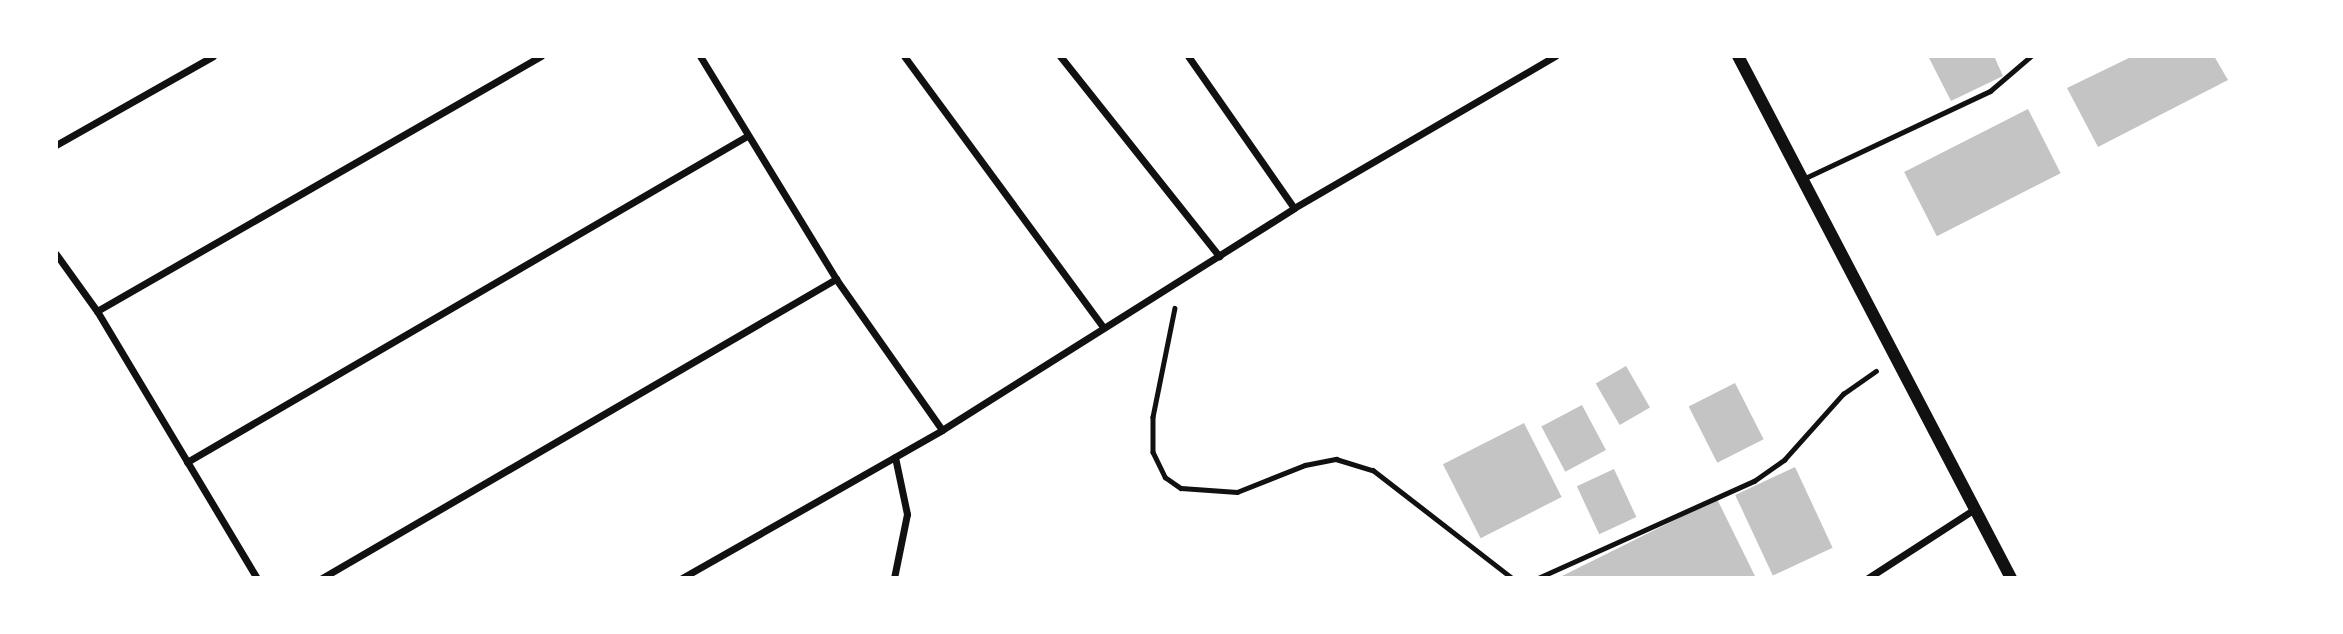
<!DOCTYPE html>
<style>
body{margin:0}
#map{position:relative;width:2343px;height:634px;overflow:hidden;background:#fff;font-family:Manrope,sans-serif}
div>[style]{position:absolute}
[style*='--x']{left:calc(var(--x)*1px);top:calc(var(--y)*1px);width:calc(var(--w)*1px);rotate:calc(var(--a)*1deg)}
.building>*{inset:0;background:#c4c4c4;transform-origin:0 0}
.path>*{height:4.5px;margin:-2.25px;padding:0 2.25px;transform-origin:2.25px;border-radius:2.25px;background:#111}
.service>*{height:5px;margin:-2.5px;padding:0 2.5px;transform-origin:2.5px;border-radius:2.5px;background:#111}
.minor>*{height:7px;margin:-3.5px;padding:0 3.5px;transform-origin:3.5px;border-radius:3.5px;background:#111}
.tertiary>*{height:12px;margin:-6px;padding:0 6px;transform-origin:6px;border-radius:6px;background:#111}
span{translate:-50% -50%;white-space:nowrap;text-align:center;line-height:1.15;-webkit-text-stroke:7px #fff;paint-order:stroke}
.frame{position:absolute;inset:0;border:58px solid #fff;pointer-events:none}
</style>
<div id="map">
<div class="building">
<i style="clip-path:polygon(1928px 56px,1994px 56px,2003px 76px,1951px 101px)"></i>
<i style="clip-path:polygon(2133px 56px,2214px 56px,2228px 80px,2098px 147px,2067px 88px)"></i>
<i style="left:2028px;top:109px;width:72px;height:139px;rotate:63deg"></i>
<i style="left:1626px;top:366px;width:48px;height:35px;rotate:60deg"></i>
<i style="left:1735px;top:383px;width:63px;height:52px;rotate:63deg"></i>
<i style="left:1582px;top:405px;width:51px;height:46px;rotate:62deg"></i>
<i style="left:1524px;top:423px;width:83px;height:91px;rotate:63deg"></i>
<i style="left:1795px;top:467px;width:89px;height:66px;rotate:65deg"></i>
<i style="left:1614px;top:469px;width:53px;height:41px;rotate:65deg"></i>
<i style="clip-path:polygon(1717px 499px,1756px 578px,1558px 578px)"></i>
</div>
<div class="path">
<i style="--x:1175;--y:308;--w:111;--a:101.4"></i>
<i style="--x:1153;--y:417;--w:35;--a:90"></i>
<i style="--x:1153;--y:452;--w:28;--a:64"></i>
<i style="--x:1165;--y:477;--w:19;--a:35"></i>
<i style="--x:1181;--y:488;--w:56;--a:4.1"></i>
<i style="--x:1237;--y:492;--w:73;--a:-21.7"></i>
<i style="--x:1305;--y:465;--w:32;--a:-11"></i>
<i style="--x:1336;--y:459;--w:39;--a:17"></i>
<i style="--x:1373;--y:470;--w:176;--a:37.8"></i>
<i style="--x:1538;--y:578;--w:237;--a:-24.2"></i>
<i style="--x:1754;--y:481;--w:37;--a:-35"></i>
<i style="--x:1784;--y:460;--w:89;--a:-48.2"></i>
<i style="--x:1843;--y:394;--w:40;--a:-34.9"></i>
</div>
<div class="service">
<i style="--x:1803;--y:179;--w:207;--a:-25.2"></i>
<i style="--x:1990;--y:91;--w:54;--a:-40.5"></i>
</div>
<div class="minor">
<i style="--x:700;--y:56;--w:261;--a:58.6"></i>
<i style="--x:836;--y:279;--w:184;--a:54.9"></i>
<i style="--x:904;--y:56;--w:335;--a:53.7"></i>
<i style="--x:1060;--y:56;--w:256;--a:51.5"></i>
<i style="--x:1188;--y:56;--w:185;--a:55.1"></i>
<i style="--x:56;--y:145;--w:180;--a:-29.5"></i>
<i style="--x:56;--y:254;--w:70;--a:54.3"></i>
<i style="--x:97;--y:311;--w:311;--a:59.1"></i>
<i style="--x:97;--y:311;--w:512;--a:-29.87"></i>
<i style="--x:187;--y:462;--w:648;--a:-30.21"></i>
<i style="--x:322;--y:578;--w:595;--a:-30.19"></i>
<i style="--x:682;--y:578;--w:299;--a:-29.6"></i>
<i style="--x:942;--y:430;--w:416;--a:-32.2"></i>
<i style="--x:1294;--y:208;--w:302;--a:-30.2"></i>
<i style="--x:894;--y:578;--w:65;--a:-78.5"></i>
<i style="--x:907;--y:514;--w:58;--a:-101.9"></i>
<i style="--x:1868;--y:578;--w:125;--a:-32.9"></i>
</div>
<div class="tertiary">
<i style="--x:1738;--y:56;--w:589;--a:62.39"></i>
</div>
<div class="frame"></div>
</div>
